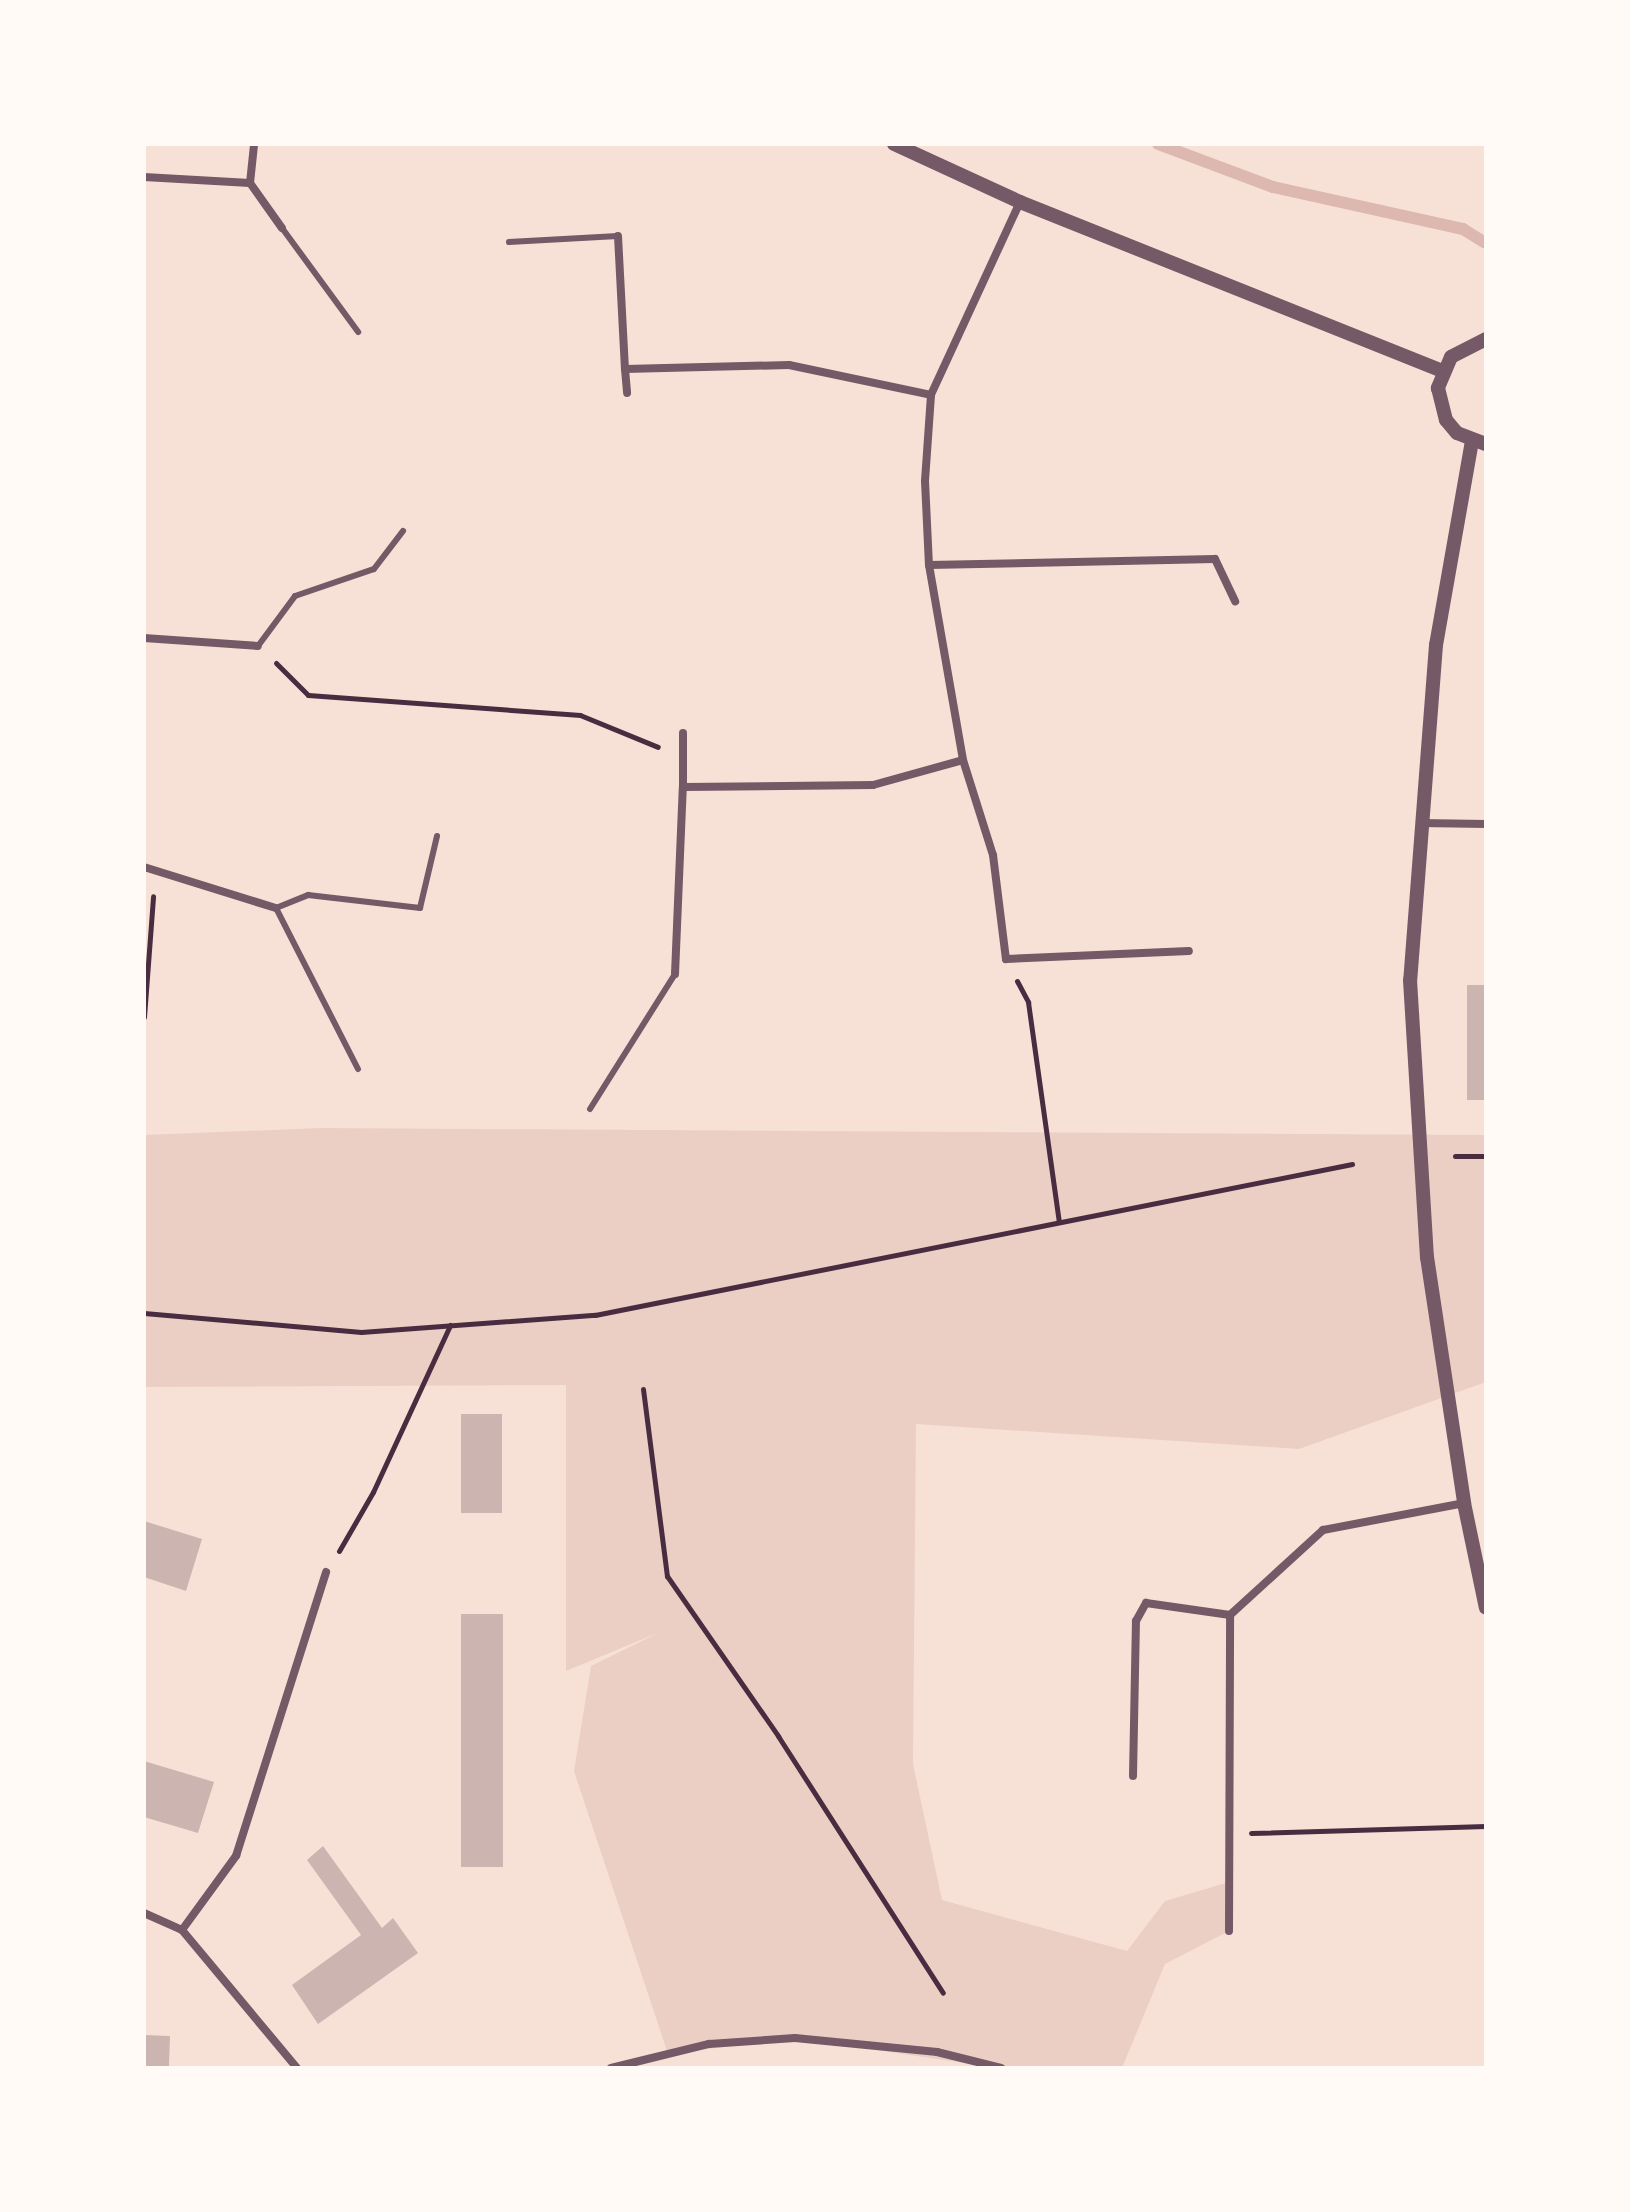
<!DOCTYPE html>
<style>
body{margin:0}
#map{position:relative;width:1630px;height:2212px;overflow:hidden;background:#f7e1d7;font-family:"Roboto Serif",serif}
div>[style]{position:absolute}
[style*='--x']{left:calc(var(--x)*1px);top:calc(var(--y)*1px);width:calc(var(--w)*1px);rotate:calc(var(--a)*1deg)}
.green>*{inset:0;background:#ebcfc5}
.stream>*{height:12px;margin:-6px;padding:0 6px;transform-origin:6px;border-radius:6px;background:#dcb8b0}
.building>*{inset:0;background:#ccb4b1;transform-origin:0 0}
.path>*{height:5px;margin:-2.5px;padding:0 2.5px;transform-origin:2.5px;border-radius:2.5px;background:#4a2c40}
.service>*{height:6px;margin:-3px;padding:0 3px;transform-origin:3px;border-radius:3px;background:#755966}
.minor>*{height:8px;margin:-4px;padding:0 4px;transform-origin:4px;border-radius:4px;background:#755966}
.tertiary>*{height:14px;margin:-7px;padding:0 7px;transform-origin:7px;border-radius:7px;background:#755966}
span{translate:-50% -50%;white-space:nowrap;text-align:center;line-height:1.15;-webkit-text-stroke:7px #fffaf5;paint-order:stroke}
.frame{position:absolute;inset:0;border:146px solid #fffaf5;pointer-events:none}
</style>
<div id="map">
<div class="green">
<i style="clip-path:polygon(321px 1128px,1486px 1135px,1486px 1382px,1299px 1449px,916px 1424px,913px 1764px,942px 1900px,1127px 1951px,1165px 1901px,1229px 1882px,1229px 1931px,1165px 1964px,1122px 2068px,998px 2068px,795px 2038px,668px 2054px,574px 1771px,591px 1666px,660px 1632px,566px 1671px,566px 1385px,144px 1387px,144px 1135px)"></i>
</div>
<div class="stream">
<i style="--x:1158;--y:144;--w:123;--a:20.5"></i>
<i style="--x:1273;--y:187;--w:195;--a:12.5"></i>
<i style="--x:1463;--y:229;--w:25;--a:32"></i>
</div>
<div class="building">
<i style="left:1467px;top:985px;width:19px;height:115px"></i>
<i style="left:461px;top:1414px;width:41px;height:99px"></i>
<i style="clip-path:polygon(144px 1521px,202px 1539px,186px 1591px,144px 1577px)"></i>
<i style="left:503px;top:1614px;width:253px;height:42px;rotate:90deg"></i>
<i style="clip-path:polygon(144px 1761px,214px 1782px,198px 1833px,144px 1817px)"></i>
<i style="clip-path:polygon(323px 1846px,382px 1928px,393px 1918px,418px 1953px,318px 2024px,292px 1985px,361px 1935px,307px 1860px)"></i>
<i style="left:170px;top:2036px;width:32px;height:26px;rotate:92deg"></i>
</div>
<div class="path">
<i style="--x:276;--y:663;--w:45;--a:45"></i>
<i style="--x:308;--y:695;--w:273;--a:4.2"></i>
<i style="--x:580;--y:715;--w:84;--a:22.3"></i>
<i style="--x:1017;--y:981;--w:24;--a:62"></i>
<i style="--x:1028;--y:1002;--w:222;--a:82"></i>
<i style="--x:144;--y:1017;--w:121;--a:-85.7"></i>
<i style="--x:1455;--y:1156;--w:31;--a:0"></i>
<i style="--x:144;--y:1313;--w:218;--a:5"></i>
<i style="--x:361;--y:1332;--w:235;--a:-4.2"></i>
<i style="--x:595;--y:1315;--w:772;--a:-11.28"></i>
<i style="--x:643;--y:1389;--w:189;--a:82.7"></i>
<i style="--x:667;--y:1576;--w:195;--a:55.2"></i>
<i style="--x:778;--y:1736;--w:305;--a:57.3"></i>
<i style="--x:339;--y:1551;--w:68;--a:-60"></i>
<i style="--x:373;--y:1492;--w:184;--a:-65.2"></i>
<i style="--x:1251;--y:1833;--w:235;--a:-1.7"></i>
</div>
<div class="service">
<i style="--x:282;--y:228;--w:129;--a:53.8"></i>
<i style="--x:509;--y:242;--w:109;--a:-3.2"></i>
<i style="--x:258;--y:646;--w:62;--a:-53.5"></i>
<i style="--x:295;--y:596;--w:83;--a:-18.9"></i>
<i style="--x:374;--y:569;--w:48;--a:-52.7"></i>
<i style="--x:358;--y:1069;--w:181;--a:-117"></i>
<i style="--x:276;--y:908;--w:35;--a:-22"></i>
<i style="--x:308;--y:895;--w:113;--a:6.6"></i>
<i style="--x:420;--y:908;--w:74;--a:-76.7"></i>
<i style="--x:590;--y:1109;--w:160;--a:-57.8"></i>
</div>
<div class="minor">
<i style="--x:144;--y:177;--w:106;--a:3.2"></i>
<i style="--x:250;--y:183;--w:39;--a:-84"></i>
<i style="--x:250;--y:183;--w:55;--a:54.6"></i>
<i style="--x:1020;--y:202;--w:213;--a:114.8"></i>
<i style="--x:931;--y:395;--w:86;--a:94"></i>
<i style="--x:925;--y:481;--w:84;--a:87.3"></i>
<i style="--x:929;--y:565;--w:198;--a:80.1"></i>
<i style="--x:963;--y:760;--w:100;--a:72.5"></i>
<i style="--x:993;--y:855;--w:105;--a:82.9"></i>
<i style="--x:1006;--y:959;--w:183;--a:-2.5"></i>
<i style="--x:618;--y:236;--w:133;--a:87"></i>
<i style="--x:625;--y:369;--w:164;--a:-1.4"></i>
<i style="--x:789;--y:365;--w:145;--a:11.9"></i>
<i style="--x:625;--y:369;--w:24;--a:85"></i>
<i style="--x:929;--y:565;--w:286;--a:-1.2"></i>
<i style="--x:1215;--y:559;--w:47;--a:64.5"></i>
<i style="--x:144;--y:638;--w:114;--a:4"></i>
<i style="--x:683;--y:733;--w:54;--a:90"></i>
<i style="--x:1420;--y:823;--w:66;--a:0.9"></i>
<i style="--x:144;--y:867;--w:138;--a:17.3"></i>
<i style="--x:675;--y:974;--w:187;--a:-87.6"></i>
<i style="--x:683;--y:787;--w:190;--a:-0.6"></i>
<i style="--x:873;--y:785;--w:93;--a:-15.5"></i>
<i style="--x:1133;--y:1776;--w:155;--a:-88.9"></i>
<i style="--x:1136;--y:1621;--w:21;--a:-61"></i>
<i style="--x:1146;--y:1603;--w:85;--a:8.1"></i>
<i style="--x:144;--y:1913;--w:42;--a:24.1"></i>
<i style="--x:182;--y:1930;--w:180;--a:50.2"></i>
<i style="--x:182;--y:1930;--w:92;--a:-53.9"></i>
<i style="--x:236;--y:1856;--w:298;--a:-72.4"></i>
<i style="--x:1229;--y:1931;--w:316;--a:-89.8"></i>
<i style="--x:1230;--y:1615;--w:126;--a:-42.4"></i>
<i style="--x:1323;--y:1530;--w:144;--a:-10.8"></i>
<i style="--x:611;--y:2068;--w:101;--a:-13.8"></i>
<i style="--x:709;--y:2044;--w:86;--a:-4"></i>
<i style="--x:795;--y:2038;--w:143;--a:5.6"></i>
<i style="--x:937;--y:2052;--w:66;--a:14"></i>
</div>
<div class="tertiary">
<i style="--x:894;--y:144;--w:139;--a:24.7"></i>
<i style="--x:1020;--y:202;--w:455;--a:21.8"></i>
<i style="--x:1486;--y:339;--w:39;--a:153"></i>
<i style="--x:1451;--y:357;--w:34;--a:113"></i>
<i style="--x:1438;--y:388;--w:33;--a:76"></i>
<i style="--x:1446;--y:420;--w:17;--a:50"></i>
<i style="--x:1457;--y:433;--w:31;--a:21"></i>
<i style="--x:1472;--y:441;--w:207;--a:100"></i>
<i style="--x:1436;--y:645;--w:336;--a:94.4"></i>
<i style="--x:1410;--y:980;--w:278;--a:86.5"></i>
<i style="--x:1427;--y:1257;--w:249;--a:81.4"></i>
<i style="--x:1464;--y:1503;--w:107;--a:78.2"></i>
</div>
<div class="frame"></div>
</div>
